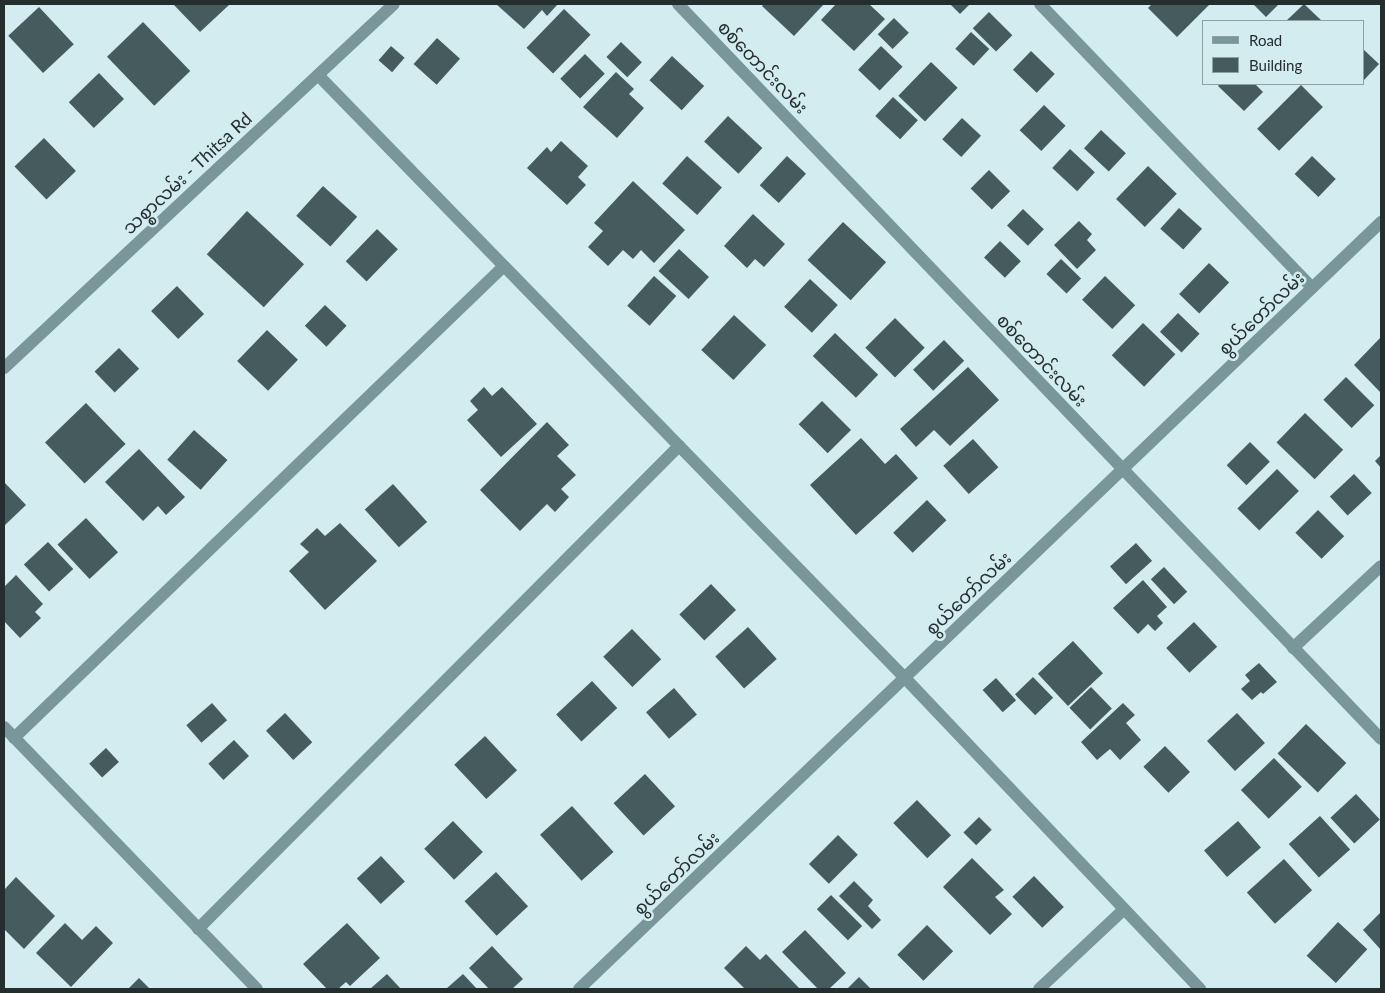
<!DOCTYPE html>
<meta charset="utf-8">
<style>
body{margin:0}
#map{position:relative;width:1385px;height:993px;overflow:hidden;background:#d3ecef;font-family:Lato,"Noto Sans Myanmar",sans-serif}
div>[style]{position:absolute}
.building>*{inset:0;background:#455b5e;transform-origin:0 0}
.minor>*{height:12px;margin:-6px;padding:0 6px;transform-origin:6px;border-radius:6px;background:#79979b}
span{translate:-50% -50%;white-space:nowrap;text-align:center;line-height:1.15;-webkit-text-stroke:5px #d3ecef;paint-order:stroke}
.street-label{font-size:18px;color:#242e2f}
.frame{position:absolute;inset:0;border:5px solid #242e2f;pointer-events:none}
.legend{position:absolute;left:1202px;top:20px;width:162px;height:65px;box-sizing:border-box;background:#d3ecef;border:1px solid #8da0a2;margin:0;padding:6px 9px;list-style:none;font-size:15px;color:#242e2f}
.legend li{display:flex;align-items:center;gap:10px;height:25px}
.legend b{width:25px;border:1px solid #8da0a2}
</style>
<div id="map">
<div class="building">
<div style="clip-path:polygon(173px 4px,228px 4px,229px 5px,200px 32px)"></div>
<div style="clip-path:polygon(496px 4px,558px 4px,547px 16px,542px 10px,524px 29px)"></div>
<div style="clip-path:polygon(764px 4px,824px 4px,794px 36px,762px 6px)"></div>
<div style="clip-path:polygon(836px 4px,869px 4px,885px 19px,854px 51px,821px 20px)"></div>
<div style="clip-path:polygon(950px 4px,970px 4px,960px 14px)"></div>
<div style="clip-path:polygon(1152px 4px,1210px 4px,1177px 37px,1148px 8px)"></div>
<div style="clip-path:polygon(1253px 4px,1279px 4px,1266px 17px)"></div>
<div style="clip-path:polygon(1304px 4px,1322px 21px,1286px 21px)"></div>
<div style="left:39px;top:7px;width:51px;height:42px;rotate:47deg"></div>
<div style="left:564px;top:9px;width:37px;height:54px;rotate:44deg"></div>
<div style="left:989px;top:12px;width:33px;height:23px;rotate:45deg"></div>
<div style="left:894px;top:18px;width:21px;height:23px;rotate:45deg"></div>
<div style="left:143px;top:22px;width:68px;height:50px;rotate:46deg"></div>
<div style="left:971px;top:32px;width:25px;height:23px;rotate:43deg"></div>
<div style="left:437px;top:38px;width:31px;height:35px;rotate:42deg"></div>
<div style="left:621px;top:42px;width:29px;height:21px;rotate:44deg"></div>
<div style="left:391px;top:46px;width:18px;height:19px;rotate:41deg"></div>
<div style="left:881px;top:46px;width:30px;height:33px;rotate:44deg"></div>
<div style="clip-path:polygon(1364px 50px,1379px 64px,1364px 80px)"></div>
<div style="left:1031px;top:51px;width:33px;height:26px;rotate:44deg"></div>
<div style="left:585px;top:54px;width:28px;height:35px;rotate:45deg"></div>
<div style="left:672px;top:56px;width:44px;height:33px;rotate:43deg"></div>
<div style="left:931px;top:62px;width:37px;height:47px;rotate:44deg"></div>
<div style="clip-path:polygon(616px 72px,634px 89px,629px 94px,644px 108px,617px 138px,583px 107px)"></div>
<div style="left:99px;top:73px;width:36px;height:42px;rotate:46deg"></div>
<div style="clip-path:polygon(1220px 84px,1255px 84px,1263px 92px,1244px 111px,1218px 86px)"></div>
<div style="left:1301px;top:85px;width:31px;height:62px;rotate:45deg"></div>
<div style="left:893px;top:97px;width:34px;height:26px;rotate:43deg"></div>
<div style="left:1044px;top:105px;width:30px;height:35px;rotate:44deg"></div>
<div style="left:728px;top:116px;width:47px;height:35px;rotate:43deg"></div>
<div style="left:962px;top:118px;width:26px;height:29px;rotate:43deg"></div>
<div style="left:1101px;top:130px;width:34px;height:25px;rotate:43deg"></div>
<div style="left:44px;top:138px;width:46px;height:41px;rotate:46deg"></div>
<div style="clip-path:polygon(561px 141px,588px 166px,578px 177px,586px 185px,567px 205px,527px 168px,547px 147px,551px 152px)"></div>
<div style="left:1070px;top:149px;width:34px;height:26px;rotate:43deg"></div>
<div style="left:687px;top:156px;width:47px;height:37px;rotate:42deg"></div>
<div style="left:787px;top:156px;width:26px;height:40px;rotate:43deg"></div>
<div style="left:1312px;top:156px;width:33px;height:25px;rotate:44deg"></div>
<div style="left:1148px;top:166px;width:40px;height:46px;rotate:44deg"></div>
<div style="left:989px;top:170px;width:30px;height:26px;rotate:45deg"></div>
<div style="clip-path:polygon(633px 181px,685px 230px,654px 263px,641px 250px,633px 259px,623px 250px,608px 266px,588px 247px,603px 231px,594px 223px)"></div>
<div style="left:323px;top:186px;width:46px;height:40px;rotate:42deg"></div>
<div style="left:1179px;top:208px;width:31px;height:28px;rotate:42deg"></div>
<div style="left:1023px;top:209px;width:29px;height:23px;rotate:44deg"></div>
<div style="left:247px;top:211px;width:78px;height:59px;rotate:43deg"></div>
<div style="clip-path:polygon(753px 214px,785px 244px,764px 267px,755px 259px,747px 268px,724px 246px)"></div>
<div style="clip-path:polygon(1079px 221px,1092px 234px,1087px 240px,1096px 250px,1077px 269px,1054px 245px)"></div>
<div style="left:843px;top:222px;width:59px;height:52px;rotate:43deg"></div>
<div style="left:377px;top:229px;width:29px;height:45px;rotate:44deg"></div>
<div style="left:1000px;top:241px;width:29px;height:23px;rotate:44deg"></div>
<div style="left:679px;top:249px;width:41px;height:30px;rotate:43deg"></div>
<div style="left:1061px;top:259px;width:28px;height:21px;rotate:44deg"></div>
<div style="left:1209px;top:263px;width:28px;height:43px;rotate:44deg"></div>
<div style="left:654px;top:276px;width:30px;height:40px;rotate:42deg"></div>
<div style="left:1105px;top:276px;width:42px;height:33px;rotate:44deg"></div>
<div style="left:810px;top:279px;width:38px;height:38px;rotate:43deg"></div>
<div style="left:177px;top:286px;width:39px;height:36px;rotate:46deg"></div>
<div style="left:325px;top:305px;width:30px;height:29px;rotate:44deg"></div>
<div style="left:1178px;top:313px;width:30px;height:26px;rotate:44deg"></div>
<div style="left:734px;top:315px;width:44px;height:48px;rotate:43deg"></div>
<div style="left:895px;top:318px;width:42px;height:42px;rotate:45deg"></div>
<div style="left:1143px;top:323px;width:45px;height:45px;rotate:44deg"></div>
<div style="left:267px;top:330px;width:43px;height:43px;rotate:44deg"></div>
<div style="left:835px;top:333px;width:60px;height:32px;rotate:44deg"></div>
<div style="clip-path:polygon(1381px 337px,1381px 393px,1354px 365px)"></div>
<div style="left:944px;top:340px;width:29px;height:43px;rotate:46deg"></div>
<div style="left:119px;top:348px;width:29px;height:34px;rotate:46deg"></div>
<div style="clip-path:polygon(968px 367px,999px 400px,950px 446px,934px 430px,916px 447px,900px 429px)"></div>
<div style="left:1346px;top:377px;width:40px;height:32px;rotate:45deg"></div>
<div style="clip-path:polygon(484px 387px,492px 396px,502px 387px,537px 424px,501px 457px,467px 420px,478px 410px,470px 401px)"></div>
<div style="left:822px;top:401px;width:41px;height:33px;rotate:45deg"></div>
<div style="left:86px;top:403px;width:57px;height:57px;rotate:46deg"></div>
<div style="left:1305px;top:413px;width:53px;height:41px;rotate:44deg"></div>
<div style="clip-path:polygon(547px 422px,569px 445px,557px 456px,576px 475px,561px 489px,569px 497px,555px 512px,547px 504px,520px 531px,480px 490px)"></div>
<div style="left:194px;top:430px;width:45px;height:40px;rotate:42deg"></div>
<div style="clip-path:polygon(861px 438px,885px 464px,896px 454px,918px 478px,856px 535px,810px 485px)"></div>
<div style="left:973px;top:439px;width:38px;height:40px;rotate:48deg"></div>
<div style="left:1250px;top:442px;width:28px;height:33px;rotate:45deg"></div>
<div style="clip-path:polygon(139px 449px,185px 497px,166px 515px,158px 506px,143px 521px,105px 482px)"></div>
<div style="clip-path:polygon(1381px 455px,1381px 468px,1375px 461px)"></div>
<div style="left:1277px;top:469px;width:31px;height:56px;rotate:45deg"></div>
<div style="left:1354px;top:474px;width:26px;height:33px;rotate:47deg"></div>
<div style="clip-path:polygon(4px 482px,26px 505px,4px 526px)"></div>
<div style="left:393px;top:484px;width:51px;height:38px;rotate:48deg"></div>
<div style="left:927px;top:500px;width:28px;height:47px;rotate:46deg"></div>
<div style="left:1318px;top:510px;width:37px;height:32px;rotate:45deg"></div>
<div style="left:86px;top:518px;width:47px;height:39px;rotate:47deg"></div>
<div style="clip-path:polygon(340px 523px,377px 561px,325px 610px,289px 571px,309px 552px,300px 544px,317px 528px,325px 536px)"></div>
<div style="left:48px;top:542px;width:37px;height:33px;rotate:47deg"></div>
<div style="left:1136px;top:543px;width:24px;height:35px;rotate:48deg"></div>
<div style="left:1164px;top:567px;width:34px;height:18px;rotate:47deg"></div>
<div style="clip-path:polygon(16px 575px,43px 604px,35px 612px,41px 618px,20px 638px,4px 621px,4px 587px)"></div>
<div style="clip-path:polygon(1143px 580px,1167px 607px,1157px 616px,1163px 623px,1155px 631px,1148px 624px,1138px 634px,1113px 608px)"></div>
<div style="left:711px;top:584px;width:36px;height:44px;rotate:46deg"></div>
<div style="left:1194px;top:622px;width:34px;height:38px;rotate:47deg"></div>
<div style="left:748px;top:627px;width:43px;height:44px;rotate:48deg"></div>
<div style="left:632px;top:629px;width:42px;height:40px;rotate:46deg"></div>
<div style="left:1073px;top:641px;width:44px;height:48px;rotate:47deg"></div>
<div style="clip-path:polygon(1259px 663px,1277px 682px,1263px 694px,1261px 692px,1252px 700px,1241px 689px,1250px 681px,1245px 675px)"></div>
<div style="left:1033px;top:677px;width:29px;height:25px;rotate:46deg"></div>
<div style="left:996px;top:678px;width:30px;height:18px;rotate:48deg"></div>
<div style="left:592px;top:681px;width:37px;height:49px;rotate:47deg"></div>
<div style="left:1091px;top:687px;width:30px;height:30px;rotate:46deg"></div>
<div style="left:674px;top:688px;width:35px;height:37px;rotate:49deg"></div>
<div style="left:212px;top:703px;width:23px;height:34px;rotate:49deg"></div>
<div style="clip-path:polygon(1123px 703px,1135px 715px,1126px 723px,1141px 740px,1120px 760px,1110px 749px,1097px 760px,1081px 742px)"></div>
<div style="left:285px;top:713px;width:40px;height:26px;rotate:47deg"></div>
<div style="left:1237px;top:713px;width:41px;height:41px;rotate:47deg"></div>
<div style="left:1306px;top:724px;width:56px;height:41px;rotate:44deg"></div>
<div style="left:485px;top:736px;width:47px;height:42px;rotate:47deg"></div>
<div style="left:234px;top:740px;width:22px;height:35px;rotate:47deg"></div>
<div style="left:1165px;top:746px;width:36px;height:30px;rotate:46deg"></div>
<div style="left:106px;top:748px;width:19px;height:23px;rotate:47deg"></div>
<div style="left:1274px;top:758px;width:40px;height:46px;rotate:46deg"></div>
<div style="left:645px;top:774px;width:44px;height:43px;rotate:47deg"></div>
<div style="left:1356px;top:794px;width:35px;height:35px;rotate:47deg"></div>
<div style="left:917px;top:800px;width:49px;height:33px;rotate:46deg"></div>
<div style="left:572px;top:806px;width:62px;height:43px;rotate:48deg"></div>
<div style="left:1320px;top:816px;width:45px;height:42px;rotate:48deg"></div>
<div style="left:979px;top:817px;width:18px;height:22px;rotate:45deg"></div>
<div style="left:453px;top:821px;width:43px;height:40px;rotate:46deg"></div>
<div style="left:1238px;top:821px;width:35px;height:45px;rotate:49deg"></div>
<div style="left:838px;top:835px;width:28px;height:41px;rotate:45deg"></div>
<div style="left:381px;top:856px;width:35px;height:33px;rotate:47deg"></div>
<div style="clip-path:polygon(972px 858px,1004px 890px,995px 897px,1012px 914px,990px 935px,943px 887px)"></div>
<div style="left:1284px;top:859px;width:42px;height:50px;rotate:48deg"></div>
<div style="left:496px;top:872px;width:47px;height:43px;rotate:47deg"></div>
<div style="left:1034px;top:876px;width:43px;height:30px;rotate:46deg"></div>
<div style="clip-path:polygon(16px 877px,55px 916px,24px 949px,4px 929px,4px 890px)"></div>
<div style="clip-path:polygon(854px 881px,873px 900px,868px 906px,881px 920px,872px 929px,839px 896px)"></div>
<div style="left:831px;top:895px;width:44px;height:20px;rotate:45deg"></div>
<div style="clip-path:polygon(1381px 912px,1381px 950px,1363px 930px)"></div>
<div style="left:1338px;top:922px;width:40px;height:46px;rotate:43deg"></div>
<div style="clip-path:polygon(65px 923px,82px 940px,96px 926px,113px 943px,71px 987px,36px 953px)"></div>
<div style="clip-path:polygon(347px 923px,380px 958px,350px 986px,346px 982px,338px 989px,327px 989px,303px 964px)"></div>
<div style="left:927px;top:925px;width:37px;height:42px;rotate:45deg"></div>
<div style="clip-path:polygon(805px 930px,846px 973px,829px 989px,818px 989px,782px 952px)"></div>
<div style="clip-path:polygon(492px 946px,523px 979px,512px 989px,489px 989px,469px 968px)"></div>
<div style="clip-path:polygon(746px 946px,760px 960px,766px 954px,800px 989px,745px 989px,724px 968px)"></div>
<div style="clip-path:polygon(387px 974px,401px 989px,370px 989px)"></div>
<div style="clip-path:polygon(463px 974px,477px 989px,446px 989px)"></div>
<div style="clip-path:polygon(859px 977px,871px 989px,847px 989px)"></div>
<div style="clip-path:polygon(139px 978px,150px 989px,128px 989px)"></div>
</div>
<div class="minor">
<div style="left:678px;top:4px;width:1017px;rotate:46.27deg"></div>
<div style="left:1040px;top:4px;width:393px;rotate:46.2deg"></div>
<div style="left:318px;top:75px;width:842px;rotate:45.77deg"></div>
<div style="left:905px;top:678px;width:429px;rotate:46.5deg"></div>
<div style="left:4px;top:368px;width:533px;rotate:-43.03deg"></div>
<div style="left:1293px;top:648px;width:120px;rotate:-43deg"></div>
<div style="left:4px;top:727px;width:364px;rotate:46deg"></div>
<div style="left:14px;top:738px;width:680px;rotate:-43.93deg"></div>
<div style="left:198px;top:929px;width:682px;rotate:-45.12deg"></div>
<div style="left:579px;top:989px;width:1110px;rotate:-43.72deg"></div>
<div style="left:1039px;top:989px;width:115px;rotate:-43.2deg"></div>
</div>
<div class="street-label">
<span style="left:763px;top:67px;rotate:46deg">စစ်တောင်းလမ်း</span>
<span style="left:187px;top:173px;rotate:-43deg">သစ္စာလမ်း - Thitsa Rd</span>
<span style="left:1261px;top:313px;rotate:-44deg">စွယ်တော်လမ်း</span>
<span style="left:1042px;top:360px;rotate:46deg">စစ်တောင်းလမ်း</span>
<span style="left:968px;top:593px;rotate:-44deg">စွယ်တော်လမ်း</span>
<span style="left:676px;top:873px;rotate:-44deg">စွယ်တော်လမ်း</span>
</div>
<div class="frame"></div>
<ul class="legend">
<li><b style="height:6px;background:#79979b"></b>Road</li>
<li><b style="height:14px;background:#455b5e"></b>Building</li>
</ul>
</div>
